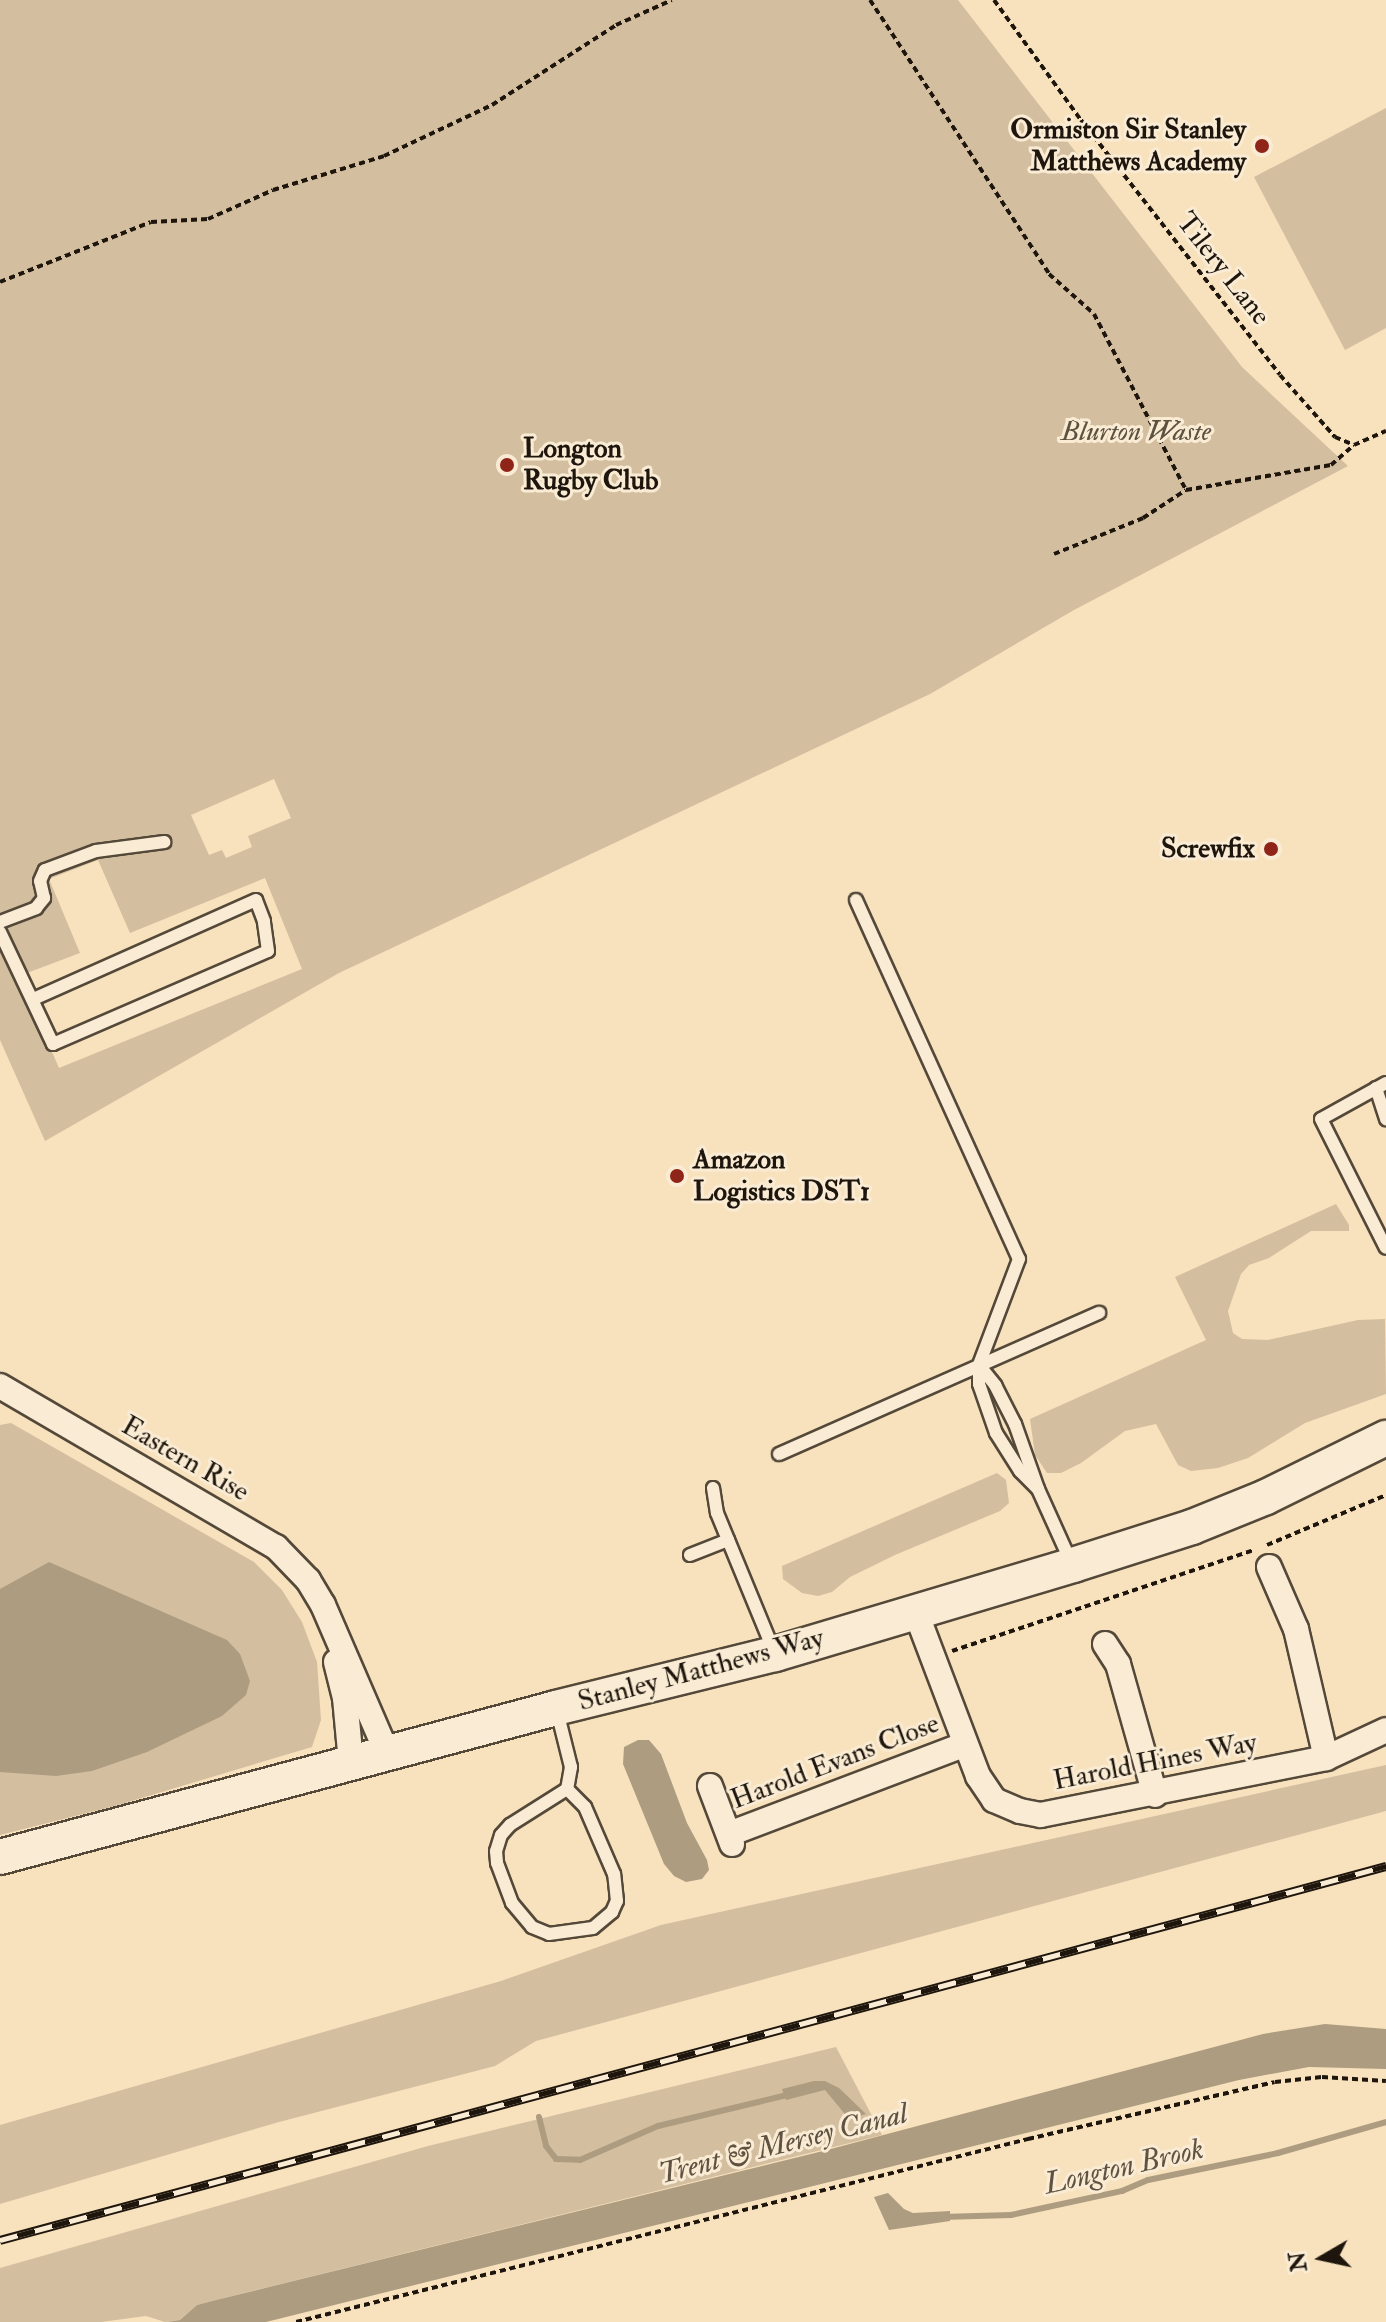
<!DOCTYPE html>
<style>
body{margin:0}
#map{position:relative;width:1386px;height:2322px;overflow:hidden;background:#f8e1bd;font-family:"IM FELL Double Pica",serif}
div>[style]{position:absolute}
.green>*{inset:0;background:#d3be9f}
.water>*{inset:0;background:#ae9c81}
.stream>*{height:6px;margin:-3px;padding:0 3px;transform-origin:3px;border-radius:3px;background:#ae9c81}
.path>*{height:4px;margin-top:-2px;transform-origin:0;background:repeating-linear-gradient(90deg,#1e160d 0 6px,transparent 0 10px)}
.roads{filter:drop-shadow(2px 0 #544939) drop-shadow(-2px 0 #544939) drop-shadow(0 2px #544939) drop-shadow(0 -2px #544939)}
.lane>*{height:12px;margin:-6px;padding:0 6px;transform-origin:6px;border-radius:6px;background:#faecd4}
.street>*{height:24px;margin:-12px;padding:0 12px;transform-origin:12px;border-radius:12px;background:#faecd4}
.secondary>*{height:34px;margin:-17px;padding:0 17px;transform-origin:17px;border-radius:17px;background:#faecd4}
.rail>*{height:9px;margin-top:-4.5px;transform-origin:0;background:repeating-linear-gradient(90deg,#faecd4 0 18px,#1e160d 0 36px);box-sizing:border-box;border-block:2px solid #1e160d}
.dots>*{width:22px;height:22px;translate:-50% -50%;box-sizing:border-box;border:4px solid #faecd4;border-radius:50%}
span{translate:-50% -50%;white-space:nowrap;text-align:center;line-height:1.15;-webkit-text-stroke:6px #faecd4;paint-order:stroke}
.poi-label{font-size:28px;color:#1e160d;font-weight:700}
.right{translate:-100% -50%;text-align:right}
.left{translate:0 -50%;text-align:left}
.street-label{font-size:28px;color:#1e160d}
.park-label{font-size:28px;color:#5d5140;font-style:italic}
.water-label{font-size:30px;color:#5f5241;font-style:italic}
.north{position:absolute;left:1282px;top:2218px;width:80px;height:80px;-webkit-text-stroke:6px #faecd4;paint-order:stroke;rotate:261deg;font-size:22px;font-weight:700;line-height:32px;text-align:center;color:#1e160d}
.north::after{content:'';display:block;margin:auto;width:28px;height:36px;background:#1e160d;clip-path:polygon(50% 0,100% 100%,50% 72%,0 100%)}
</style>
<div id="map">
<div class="green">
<div style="clip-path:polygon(evenodd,0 0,958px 0,1242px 367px,1348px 466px,1074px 610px,930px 694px,339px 973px,45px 1141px,0 1040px,0 0,274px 779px,291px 818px,248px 836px,252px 847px,226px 858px,222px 850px,209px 855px,191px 815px,274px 779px,0 0,98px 860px,130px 933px,265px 878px,302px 969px,59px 1068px,19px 976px,80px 953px,49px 879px,98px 860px)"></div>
<div style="clip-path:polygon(1386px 108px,1386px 328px,1345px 350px,1254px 177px)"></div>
<div style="clip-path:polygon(1336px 1204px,1349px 1225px,1349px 1231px,1311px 1231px,1269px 1258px,1249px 1265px,1241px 1274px,1228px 1311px,1233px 1333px,1242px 1339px,1268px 1340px,1358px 1320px,1385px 1319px,1386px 1394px,1305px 1423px,1248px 1458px,1218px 1468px,1191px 1471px,1178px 1465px,1156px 1424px,1125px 1431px,1081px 1463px,1061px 1473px,1047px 1473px,1035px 1455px,1030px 1419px,1206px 1340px,1175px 1277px)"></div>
<div style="clip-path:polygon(11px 1423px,254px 1562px,282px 1590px,302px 1622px,317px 1662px,321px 1720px,312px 1747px,115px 1806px,0 1835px,0 1425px)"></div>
<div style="clip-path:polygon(997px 1473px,1006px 1480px,1009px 1503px,1000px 1511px,895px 1555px,850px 1577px,832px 1592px,818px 1596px,802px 1593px,783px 1579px,782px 1566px)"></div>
<div style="clip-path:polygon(1386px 1765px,1386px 1811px,536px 2041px,495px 2066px,279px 2122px,0 2204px,0 2125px,501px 1981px,661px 1925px)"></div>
<div style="clip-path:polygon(836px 2047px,882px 2135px,216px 2300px,197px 2305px,180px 2320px,165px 2322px,146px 2316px,101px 2322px,0 2322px,0 2268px,428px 2146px)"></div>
</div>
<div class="water">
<div style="clip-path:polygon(49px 1562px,227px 1640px,240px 1654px,250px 1681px,246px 1695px,222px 1716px,147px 1752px,92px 1771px,56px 1776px,0 1772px,0 1589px)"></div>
<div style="clip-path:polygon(638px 1740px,649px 1740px,661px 1754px,687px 1823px,707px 1860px,709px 1870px,702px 1879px,686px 1882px,674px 1876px,664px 1864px,623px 1764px,624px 1747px)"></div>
<div style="clip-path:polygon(1325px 2024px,1386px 2029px,1386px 2069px,1309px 2067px,1239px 2080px,266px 2322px,167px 2322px,180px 2320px,197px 2305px,216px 2300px,827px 2150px,1263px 2034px)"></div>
<div style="clip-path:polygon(814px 2081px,825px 2081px,839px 2088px,866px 2114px,849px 2119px,825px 2090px,786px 2100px,782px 2089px)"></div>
<div style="clip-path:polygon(888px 2193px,904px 2209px,913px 2213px,950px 2211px,950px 2221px,889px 2230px,874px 2197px)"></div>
</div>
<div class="stream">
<div style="left:539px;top:2117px;width:30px;rotate:76deg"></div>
<div style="left:546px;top:2146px;width:16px;rotate:52deg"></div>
<div style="left:556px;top:2159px;width:24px;rotate:2deg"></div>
<div style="left:580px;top:2160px;width:85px;rotate:-23.6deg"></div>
<div style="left:658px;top:2126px;width:137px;rotate:-13.5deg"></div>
<div style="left:942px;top:2217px;width:69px;rotate:-1.7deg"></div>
<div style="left:1011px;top:2215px;width:114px;rotate:-12.2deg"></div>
<div style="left:1122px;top:2191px;width:28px;rotate:-23deg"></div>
<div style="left:1148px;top:2180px;width:133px;rotate:-11.7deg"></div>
<div style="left:1278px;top:2153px;width:112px;rotate:-16deg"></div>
</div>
<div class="path">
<div style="left:870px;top:0;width:327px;rotate:56.8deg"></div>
<div style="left:1049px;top:274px;width:60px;rotate:41.6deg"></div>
<div style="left:1094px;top:314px;width:199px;rotate:62.4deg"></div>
<div style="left:1186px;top:490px;width:147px;rotate:-9.8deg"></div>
<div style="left:1331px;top:465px;width:30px;rotate:-41deg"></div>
<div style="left:994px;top:0;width:148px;rotate:54.1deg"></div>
<div style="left:1081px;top:120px;width:323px;rotate:52deg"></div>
<div style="left:1280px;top:375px;width:83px;rotate:48.4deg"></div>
<div style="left:1335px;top:437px;width:21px;rotate:23deg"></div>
<div style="left:1354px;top:445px;width:35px;rotate:-24deg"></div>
<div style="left:0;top:282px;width:162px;rotate:-21.7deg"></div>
<div style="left:151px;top:222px;width:57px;rotate:-3deg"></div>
<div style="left:208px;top:219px;width:71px;rotate:-24deg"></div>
<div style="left:273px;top:190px;width:116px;rotate:-17deg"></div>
<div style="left:384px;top:156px;width:119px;rotate:-25.3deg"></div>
<div style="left:492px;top:105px;width:148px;rotate:-32.8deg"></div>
<div style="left:616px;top:25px;width:61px;rotate:-24.1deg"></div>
<div style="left:1054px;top:554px;width:96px;rotate:-22deg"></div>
<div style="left:1143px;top:518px;width:51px;rotate:-33.1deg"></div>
<div style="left:1267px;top:1545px;width:129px;rotate:-22.8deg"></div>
<div style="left:952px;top:1651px;width:318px;rotate:-18.5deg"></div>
<div style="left:296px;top:2322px;width:755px;rotate:-14.04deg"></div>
<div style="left:1028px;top:2139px;width:253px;rotate:-13deg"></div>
<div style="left:1275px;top:2082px;width:47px;rotate:-6.1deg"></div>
<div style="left:1322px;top:2077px;width:64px;rotate:3.6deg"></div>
</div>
<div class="roads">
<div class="lane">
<div style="left:856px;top:900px;width:394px;rotate:65.6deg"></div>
<div style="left:1019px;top:1259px;width:113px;rotate:110.7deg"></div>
<div style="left:979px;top:1365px;width:19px;rotate:90deg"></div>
<div style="left:979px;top:1384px;width:52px;rotate:70.9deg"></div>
<div style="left:996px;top:1433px;width:45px;rotate:57.7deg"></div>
<div style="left:1020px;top:1471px;width:25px;rotate:45deg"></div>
<div style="left:0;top:922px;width:39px;rotate:-21deg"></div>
<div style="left:36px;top:908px;width:13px;rotate:-51deg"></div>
<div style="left:44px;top:898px;width:17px;rotate:-103deg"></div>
<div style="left:40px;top:881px;width:12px;rotate:-66deg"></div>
<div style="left:45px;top:870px;width:54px;rotate:-20.4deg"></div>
<div style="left:96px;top:851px;width:69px;rotate:-7.5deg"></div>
<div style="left:0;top:932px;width:124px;rotate:64.7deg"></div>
<div style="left:53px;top:1044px;width:234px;rotate:-23.4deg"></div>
<div style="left:268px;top:951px;width:30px;rotate:-98deg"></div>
<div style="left:264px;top:921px;width:22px;rotate:-111deg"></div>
<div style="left:256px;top:900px;width:243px;rotate:156deg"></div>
<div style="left:1386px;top:1083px;width:74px;rotate:151deg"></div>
<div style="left:1321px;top:1119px;width:144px;rotate:63.3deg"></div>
<div style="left:1376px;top:1088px;width:33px;rotate:72deg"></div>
<div style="left:979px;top:1365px;width:26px;rotate:51deg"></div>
<div style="left:995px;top:1385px;width:44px;rotate:62.9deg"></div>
<div style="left:1015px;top:1424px;width:69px;rotate:70.5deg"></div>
<div style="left:1038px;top:1489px;width:80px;rotate:65.7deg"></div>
<div style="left:779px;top:1454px;width:350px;rotate:-23.8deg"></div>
<div style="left:713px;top:1488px;width:25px;rotate:81deg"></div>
<div style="left:717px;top:1513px;width:149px;rotate:67.6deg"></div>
<div style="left:690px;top:1555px;width:41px;rotate:-21.5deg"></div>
<div style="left:557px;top:1711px;width:58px;rotate:76deg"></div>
<div style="left:571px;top:1767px;width:22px;rotate:100deg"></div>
<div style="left:567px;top:1789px;width:67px;rotate:147.7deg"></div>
<div style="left:510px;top:1825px;width:13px;rotate:132deg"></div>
<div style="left:501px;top:1835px;width:17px;rotate:107deg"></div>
<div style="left:496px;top:1851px;width:12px;rotate:85deg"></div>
<div style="left:497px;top:1863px;width:43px;rotate:69.4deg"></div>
<div style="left:512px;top:1903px;width:31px;rotate:50deg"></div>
<div style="left:532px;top:1927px;width:18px;rotate:22deg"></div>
<div style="left:549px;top:1934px;width:44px;rotate:-7.8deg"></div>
<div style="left:593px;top:1928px;width:25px;rotate:-40deg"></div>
<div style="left:612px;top:1912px;width:12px;rotate:-66deg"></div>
<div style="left:617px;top:1901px;width:27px;rotate:-96deg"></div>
<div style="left:614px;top:1874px;width:73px;rotate:-113.4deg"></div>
<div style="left:585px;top:1807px;width:25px;rotate:-135deg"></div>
</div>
<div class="street">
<div style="left:0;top:1386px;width:320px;rotate:30.3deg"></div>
<div style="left:276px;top:1547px;width:46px;rotate:45.9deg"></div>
<div style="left:308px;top:1580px;width:29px;rotate:59deg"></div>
<div style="left:323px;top:1605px;width:161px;rotate:66.6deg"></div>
<div style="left:1269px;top:1567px;width:68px;rotate:66.5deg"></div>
<div style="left:1296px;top:1629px;width:132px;rotate:76.9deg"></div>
<div style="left:915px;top:1610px;width:178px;rotate:69.2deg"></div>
<div style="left:978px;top:1776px;width:29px;rotate:56deg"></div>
<div style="left:994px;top:1800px;width:28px;rotate:23deg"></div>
<div style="left:1020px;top:1811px;width:21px;rotate:11deg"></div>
<div style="left:1041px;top:1815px;width:291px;rotate:-11.3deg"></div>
<div style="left:1326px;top:1758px;width:66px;rotate:-25deg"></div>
<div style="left:1105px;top:1644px;width:24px;rotate:57deg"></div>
<div style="left:1118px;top:1664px;width:136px;rotate:74.2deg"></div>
<div style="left:336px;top:1662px;width:37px;rotate:76deg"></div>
<div style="left:345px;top:1698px;width:65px;rotate:84.7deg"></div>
<div style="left:710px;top:1786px;width:62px;rotate:69.2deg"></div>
<div style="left:729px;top:1834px;width:250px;rotate:-20.8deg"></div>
</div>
<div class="secondary">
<div style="left:0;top:1857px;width:576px;rotate:-15deg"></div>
<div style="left:556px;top:1708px;width:226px;rotate:-13.9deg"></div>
<div style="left:775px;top:1654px;width:311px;rotate:-16.6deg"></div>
<div style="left:1073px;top:1565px;width:125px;rotate:-17.7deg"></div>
<div style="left:1192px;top:1527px;width:80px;rotate:-22.1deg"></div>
<div style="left:1266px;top:1497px;width:134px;rotate:-26.2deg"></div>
</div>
</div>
<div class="rail">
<div style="left:0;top:2240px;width:1436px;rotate:-15.1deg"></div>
</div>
<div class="dots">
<div style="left:1262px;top:146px;background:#8f2418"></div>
<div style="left:507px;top:465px;background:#8f2418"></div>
<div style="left:1271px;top:849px;background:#8f2418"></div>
<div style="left:677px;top:1176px;background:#8f2418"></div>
</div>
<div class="poi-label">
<span class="right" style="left:1246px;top:146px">Ormiston Sir Stanley<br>Matthews Academy</span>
<span class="left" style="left:523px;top:465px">Longton<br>Rugby Club</span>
<span class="right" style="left:1255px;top:849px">Screwfix</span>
<span class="left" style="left:693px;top:1176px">Amazon<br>Logistics DST1</span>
</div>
<div class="street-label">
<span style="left:1223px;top:269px;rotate:52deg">Tilery Lane</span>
<span style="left:185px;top:1459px;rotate:30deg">Eastern Rise</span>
<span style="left:701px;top:1670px;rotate:-15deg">Stanley Matthews Way</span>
<span style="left:835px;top:1762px;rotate:-21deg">Harold Evans Close</span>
<span style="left:1155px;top:1762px;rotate:-11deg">Harold Hines Way</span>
</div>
<div class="park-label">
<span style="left:1136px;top:432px">Blurton Waste</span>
</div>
<div class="water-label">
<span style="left:783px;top:2144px;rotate:-14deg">Trent &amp; Mersey Canal</span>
<span style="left:1124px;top:2167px;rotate:-13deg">Longton Brook</span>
</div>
<div class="north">N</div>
</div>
